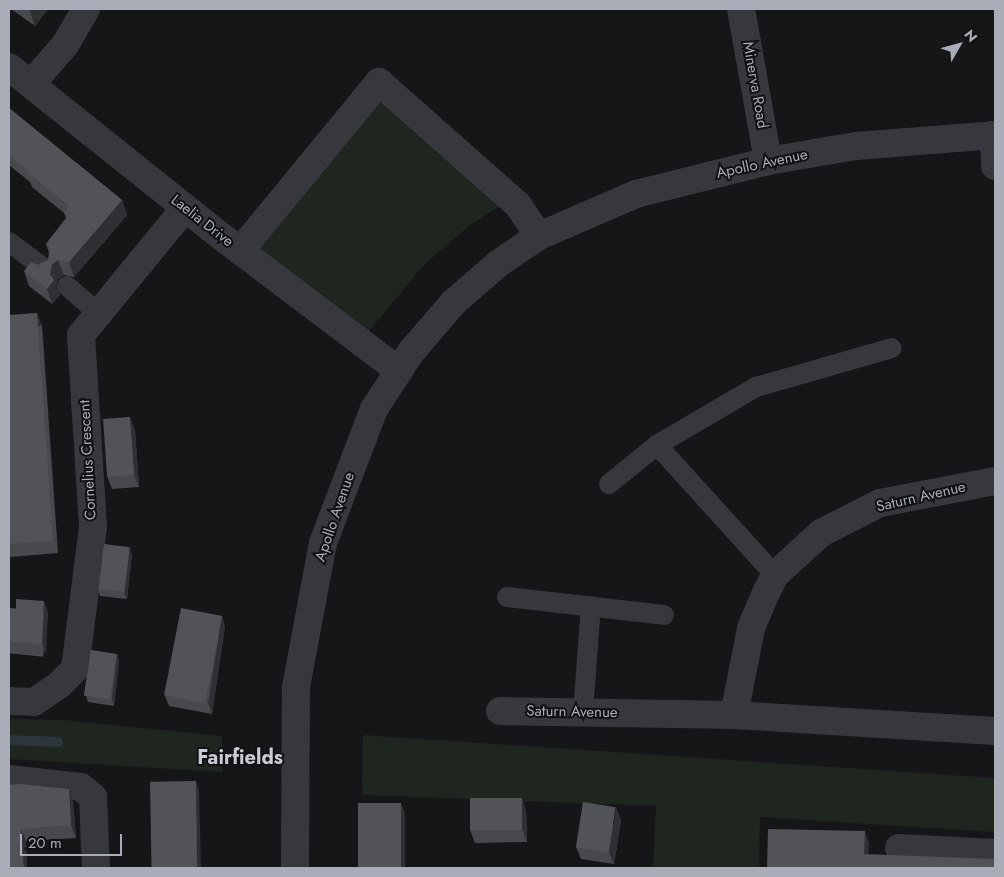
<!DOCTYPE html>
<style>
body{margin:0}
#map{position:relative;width:1004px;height:877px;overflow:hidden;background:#161618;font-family:Jost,sans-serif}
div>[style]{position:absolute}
.green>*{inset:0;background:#1e261f}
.stream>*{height:10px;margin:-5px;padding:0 5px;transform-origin:5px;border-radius:5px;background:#2c353c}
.lane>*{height:20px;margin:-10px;padding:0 10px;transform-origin:10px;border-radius:10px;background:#37383d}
.street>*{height:28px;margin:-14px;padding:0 14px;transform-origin:14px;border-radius:14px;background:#37383d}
.wall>*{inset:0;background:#47494d;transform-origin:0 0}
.shaded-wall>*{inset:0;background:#2f3033;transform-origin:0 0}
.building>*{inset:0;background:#525359;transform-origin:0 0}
span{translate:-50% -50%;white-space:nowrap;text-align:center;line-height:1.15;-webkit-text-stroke:4px #111113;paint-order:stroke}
.street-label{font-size:15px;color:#a8adb8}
.district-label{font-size:20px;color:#c9ccd4;font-weight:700}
.frame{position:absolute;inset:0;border:10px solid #a8adb8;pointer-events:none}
.north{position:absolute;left:934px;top:20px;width:50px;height:50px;-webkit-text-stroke:4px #111113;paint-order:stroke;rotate:52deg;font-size:14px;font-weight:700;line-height:20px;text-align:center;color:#a8adb8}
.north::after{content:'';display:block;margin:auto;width:18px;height:22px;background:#a8adb8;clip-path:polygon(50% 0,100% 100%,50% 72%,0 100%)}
.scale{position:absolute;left:20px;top:834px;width:102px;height:22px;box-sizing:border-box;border:2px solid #a8adb8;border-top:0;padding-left:6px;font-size:15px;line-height:18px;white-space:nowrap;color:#a8adb8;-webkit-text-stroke:4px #111113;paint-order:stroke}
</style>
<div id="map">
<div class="green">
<div style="clip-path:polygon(377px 94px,506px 202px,470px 225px,423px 266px,365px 336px,249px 248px)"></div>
<div style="clip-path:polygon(9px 719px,63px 720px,222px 736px,223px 772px,9px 759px)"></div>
<div style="clip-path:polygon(363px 735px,995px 778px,995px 832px,760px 817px,759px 868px,653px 868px,656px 806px,362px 795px)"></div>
</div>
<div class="stream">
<div style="left:9px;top:740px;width:49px;rotate:2.3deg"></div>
</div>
<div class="lane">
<div style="left:9px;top:242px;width:44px;rotate:36.6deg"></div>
<div style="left:67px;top:286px;width:40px;rotate:41deg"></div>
<div style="left:657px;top:445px;width:176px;rotate:47.8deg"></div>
<div style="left:609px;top:484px;width:62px;rotate:-39.1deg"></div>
<div style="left:657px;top:445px;width:115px;rotate:-30.4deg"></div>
<div style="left:756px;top:387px;width:141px;rotate:-16deg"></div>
<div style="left:507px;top:597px;width:158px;rotate:6.5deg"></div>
<div style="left:583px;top:712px;width:106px;rotate:-85.7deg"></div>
</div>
<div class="street">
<div style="left:741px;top:9px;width:154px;rotate:79.9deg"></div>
<div style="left:9px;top:67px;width:273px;rotate:38.6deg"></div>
<div style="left:222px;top:237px;width:222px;rotate:37.1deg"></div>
<div style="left:31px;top:84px;width:52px;rotate:-48.9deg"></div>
<div style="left:65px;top:45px;width:42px;rotate:-59.7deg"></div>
<div style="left:994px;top:135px;width:31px;rotate:88deg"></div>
<div style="left:240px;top:251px;width:219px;rotate:-50.6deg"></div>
<div style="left:379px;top:82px;width:186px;rotate:41.5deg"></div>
<div style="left:518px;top:205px;width:37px;rotate:56deg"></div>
<div style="left:9px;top:701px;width:25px;rotate:2deg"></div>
<div style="left:34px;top:702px;width:30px;rotate:-34deg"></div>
<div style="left:59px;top:685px;width:23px;rotate:-45deg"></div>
<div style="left:75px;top:669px;width:144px;rotate:-82.8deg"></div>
<div style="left:93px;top:526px;width:191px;rotate:-93.6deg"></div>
<div style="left:81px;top:335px;width:164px;rotate:-50.7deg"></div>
<div style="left:500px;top:711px;width:234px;rotate:1deg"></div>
<div style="left:734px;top:715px;width:261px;rotate:3.5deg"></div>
<div style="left:734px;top:715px;width:89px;rotate:-78.9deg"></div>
<div style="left:751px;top:628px;width:38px;rotate:-67deg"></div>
<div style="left:766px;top:593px;width:20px;rotate:-63deg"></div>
<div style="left:775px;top:575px;width:62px;rotate:-42.4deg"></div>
<div style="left:821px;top:533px;width:66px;rotate:-27deg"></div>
<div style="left:880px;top:503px;width:117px;rotate:-10.8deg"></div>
<div style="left:9px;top:779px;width:72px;rotate:6.3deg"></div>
<div style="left:81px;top:787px;width:16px;rotate:40deg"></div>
<div style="left:93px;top:797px;width:71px;rotate:87.6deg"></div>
<div style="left:899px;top:848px;width:96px;rotate:3deg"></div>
<div style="left:295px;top:868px;width:181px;rotate:-89.7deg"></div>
<div style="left:296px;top:687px;width:147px;rotate:-79.4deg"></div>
<div style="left:323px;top:543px;width:143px;rotate:-69.2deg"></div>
<div style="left:374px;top:409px;width:68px;rotate:-57deg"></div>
<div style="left:411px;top:352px;width:66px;rotate:-49.3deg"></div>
<div style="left:454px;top:302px;width:60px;rotate:-40.9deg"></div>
<div style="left:499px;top:263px;width:48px;rotate:-34deg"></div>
<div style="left:539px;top:236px;width:106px;rotate:-23.4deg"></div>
<div style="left:636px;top:194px;width:136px;rotate:-14deg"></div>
<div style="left:768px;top:161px;width:89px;rotate:-9.7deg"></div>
<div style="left:856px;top:146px;width:139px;rotate:-4.5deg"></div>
</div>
<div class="wall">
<div style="clip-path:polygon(11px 9px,48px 9px,35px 26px)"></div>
<div style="clip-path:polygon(9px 108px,122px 200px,127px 215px,74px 277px,64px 275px,58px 279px,56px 286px,60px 295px,52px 304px,29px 286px,24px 271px,48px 260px,49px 253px,46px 244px,66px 218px,64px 213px,32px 187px,30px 182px,9px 165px)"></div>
<div style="clip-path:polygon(9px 315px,42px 325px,58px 553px,10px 557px,9px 555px)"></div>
<div style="clip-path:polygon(135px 430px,139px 487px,112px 489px,107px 476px)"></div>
<div style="clip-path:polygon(132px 554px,127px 599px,100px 596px,98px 589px)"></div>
<div style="left:9px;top:608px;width:39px;height:45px;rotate:6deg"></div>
<div style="clip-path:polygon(225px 626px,212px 714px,169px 706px,165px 696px)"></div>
<div style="clip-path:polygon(117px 654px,119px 661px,114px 706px,88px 702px,86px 696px)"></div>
<div style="clip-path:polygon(9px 785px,73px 802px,76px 838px,26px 841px,27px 868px)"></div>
<div style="clip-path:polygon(526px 810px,527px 842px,475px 843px,470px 830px)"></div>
<div style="clip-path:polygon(621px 820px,614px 864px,581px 859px,576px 847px)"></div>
</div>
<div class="shaded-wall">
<div style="clip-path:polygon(29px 9px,48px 9px,35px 26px)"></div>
<div style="clip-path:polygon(122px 200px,127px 215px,74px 277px,69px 262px)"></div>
<div style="clip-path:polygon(58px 260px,64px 275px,58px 279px,56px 286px,60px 295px,52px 304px,47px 289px,52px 264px)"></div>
<div style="left:37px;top:313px;width:13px;height:229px;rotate:67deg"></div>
<div style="clip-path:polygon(130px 417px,135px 430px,139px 487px,134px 475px)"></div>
<div style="clip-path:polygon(130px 547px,132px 554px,127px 599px,124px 593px)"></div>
<div style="clip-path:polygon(44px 601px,48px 612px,46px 655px,42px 644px)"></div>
<div style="clip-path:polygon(222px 616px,225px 626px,212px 714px,208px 703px)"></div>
<div style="clip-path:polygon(117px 654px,119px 661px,114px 706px,112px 699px)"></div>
<div style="clip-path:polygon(196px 781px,199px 790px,201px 868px,198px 868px)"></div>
<div style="clip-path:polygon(69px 789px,73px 802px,76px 838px,71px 825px)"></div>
<div style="clip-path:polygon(522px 798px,526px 810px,527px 842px,522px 829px)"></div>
<div style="clip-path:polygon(401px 803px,405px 813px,405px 868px,401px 868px)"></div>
<div style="clip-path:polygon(616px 807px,621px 820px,614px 864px,609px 852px)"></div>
<div style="clip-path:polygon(21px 829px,26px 841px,27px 868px,24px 868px)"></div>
<div style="clip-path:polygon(865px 831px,869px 843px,868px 868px,864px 863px)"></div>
</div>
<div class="building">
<div style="clip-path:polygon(9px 108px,122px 200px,69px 262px,58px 260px,52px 264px,50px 274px,54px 280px,47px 289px,24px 271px,31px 262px,38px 265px,48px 260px,50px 249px,46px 244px,68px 216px,64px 213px,69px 206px,27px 172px,28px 170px,9px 155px)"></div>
<div style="clip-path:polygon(37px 313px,53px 541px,9px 544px,9px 315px)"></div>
<div style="left:130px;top:417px;width:58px;height:27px;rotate:86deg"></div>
<div style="left:104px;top:544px;width:26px;height:45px;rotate:7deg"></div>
<div style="clip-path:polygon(16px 599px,44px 601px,42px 644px,9px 642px,9px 608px,16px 609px)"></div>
<div style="left:181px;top:608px;width:42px;height:89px;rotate:11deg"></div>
<div style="left:91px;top:650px;width:26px;height:46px;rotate:9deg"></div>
<div style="left:196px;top:781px;width:87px;height:46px;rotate:89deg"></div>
<div style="clip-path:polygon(20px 784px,69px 789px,71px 825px,21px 829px,24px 868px,9px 868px,9px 785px)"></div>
<div style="left:470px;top:798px;width:52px;height:32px"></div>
<div style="left:583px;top:802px;width:33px;height:46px;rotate:9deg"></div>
<div style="left:401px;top:803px;width:65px;height:43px;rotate:90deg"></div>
<div style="clip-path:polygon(768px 829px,865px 831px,864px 863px,864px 854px,995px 859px,995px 868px,767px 868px)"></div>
</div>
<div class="street-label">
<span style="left:755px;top:85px;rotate:80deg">Minerva Road</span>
<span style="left:762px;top:164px;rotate:-12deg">Apollo Avenue</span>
<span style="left:202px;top:221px;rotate:38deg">Laelia Drive</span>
<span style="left:88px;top:460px;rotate:-93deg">Cornelius Crescent</span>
<span style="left:921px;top:497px;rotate:-13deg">Saturn Avenue</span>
<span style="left:335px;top:517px;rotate:-71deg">Apollo Avenue</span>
<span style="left:572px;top:712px;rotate:1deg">Saturn Avenue</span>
</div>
<div class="district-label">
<span style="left:240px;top:757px">Fairfields</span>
</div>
<div class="frame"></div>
<div class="north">N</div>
<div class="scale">20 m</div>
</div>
